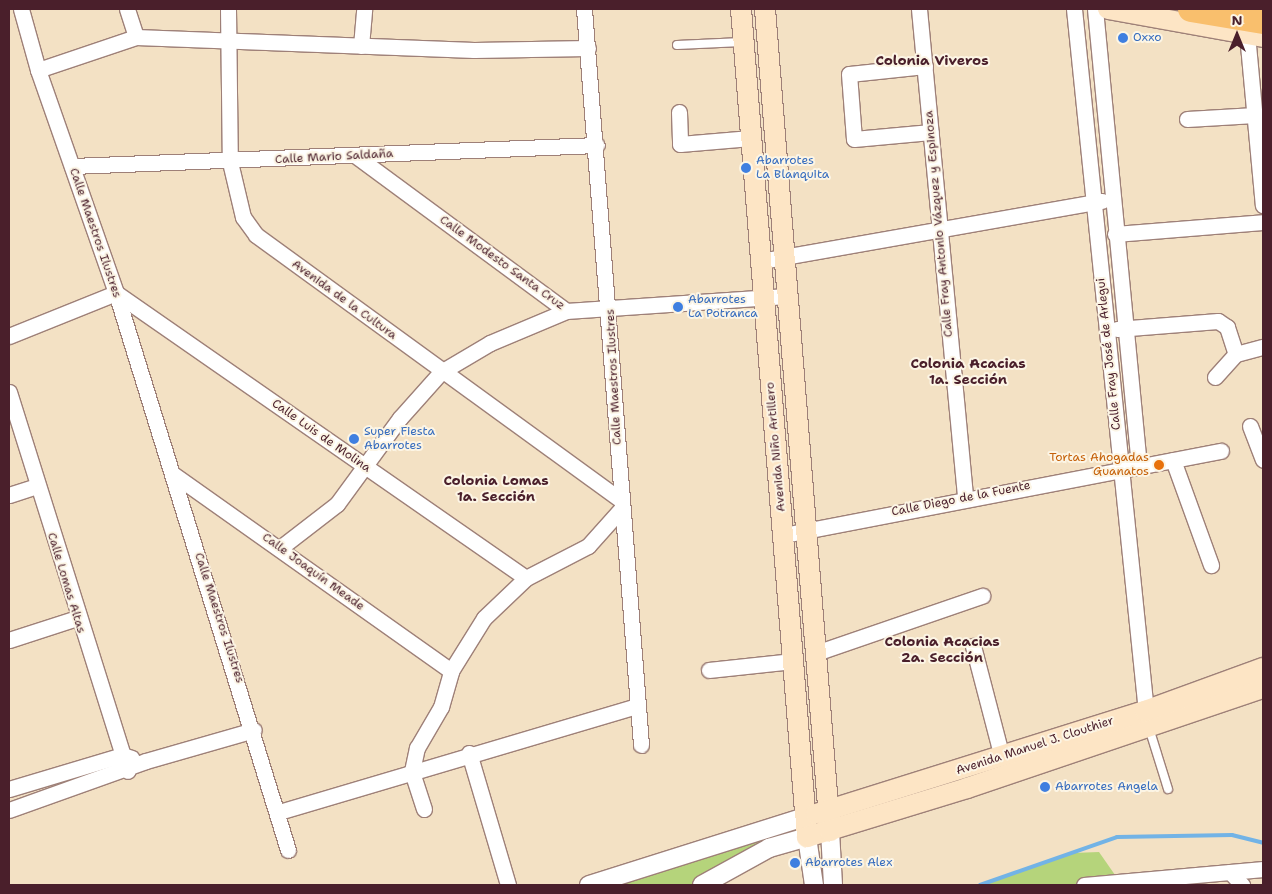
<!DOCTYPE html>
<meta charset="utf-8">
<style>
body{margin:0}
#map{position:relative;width:1272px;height:894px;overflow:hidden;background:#f3e1c4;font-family:"Shantell Sans",sans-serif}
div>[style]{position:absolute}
.green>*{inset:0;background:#b5d47b}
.stream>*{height:4px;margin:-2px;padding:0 2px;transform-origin:2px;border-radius:2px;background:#72b3e6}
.roads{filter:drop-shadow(1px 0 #9e8078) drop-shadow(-1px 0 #9e8078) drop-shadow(0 1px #9e8078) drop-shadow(0 -1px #9e8078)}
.service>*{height:8px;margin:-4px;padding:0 4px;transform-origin:4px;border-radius:4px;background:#fff}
.minor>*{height:15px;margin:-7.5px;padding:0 7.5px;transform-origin:7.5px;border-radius:7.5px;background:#fff}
.tertiary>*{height:18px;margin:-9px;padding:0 9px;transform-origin:9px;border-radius:9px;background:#fff}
.secondary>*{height:20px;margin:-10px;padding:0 10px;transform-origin:10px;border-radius:10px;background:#fde5c5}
.motorway>*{height:26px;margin:-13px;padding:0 13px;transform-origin:13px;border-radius:13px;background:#f9bf6d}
.dots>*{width:14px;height:14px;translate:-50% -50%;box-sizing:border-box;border:2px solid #fcf5e5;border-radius:50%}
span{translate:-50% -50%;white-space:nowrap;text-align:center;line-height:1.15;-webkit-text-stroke:4px #fcf5e5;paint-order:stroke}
.shop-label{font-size:12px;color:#366cbe}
.left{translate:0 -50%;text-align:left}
.street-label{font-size:12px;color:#4a1f2b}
.food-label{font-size:12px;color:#c56008}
.right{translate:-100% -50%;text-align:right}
.neighbourhood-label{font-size:14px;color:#4a1f2b;font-weight:700}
.frame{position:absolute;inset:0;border:10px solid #4a1f2b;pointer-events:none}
.north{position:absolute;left:1212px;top:10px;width:50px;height:50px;-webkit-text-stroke:4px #fcf5e5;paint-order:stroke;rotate:0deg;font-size:14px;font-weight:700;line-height:20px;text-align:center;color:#4a1f2b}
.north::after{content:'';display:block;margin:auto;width:18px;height:22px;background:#4a1f2b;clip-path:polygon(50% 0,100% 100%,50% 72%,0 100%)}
</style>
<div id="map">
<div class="green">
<div style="clip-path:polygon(804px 825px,805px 831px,767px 844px,693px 885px,617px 885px)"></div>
<div style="clip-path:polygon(1099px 852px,1122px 885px,980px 885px,1073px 853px)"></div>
</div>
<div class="stream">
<div style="left:980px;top:885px;width:145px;rotate:-19.3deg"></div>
<div style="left:1117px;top:837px;width:115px;rotate:-1deg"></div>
<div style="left:1232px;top:835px;width:32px;rotate:14deg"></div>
</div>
<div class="roads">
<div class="service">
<div style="left:677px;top:45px;width:65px;rotate:-2.6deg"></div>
<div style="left:1149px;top:728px;width:64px;rotate:72.7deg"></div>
</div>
<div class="minor">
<div style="left:21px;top:9px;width:63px;rotate:74.4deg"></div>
<div style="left:38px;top:70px;width:236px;rotate:70.7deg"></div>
<div style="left:116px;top:293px;width:583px;rotate:72.84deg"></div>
<div style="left:127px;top:9px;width:29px;rotate:72deg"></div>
<div style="left:228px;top:9px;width:153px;rotate:89.3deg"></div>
<div style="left:230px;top:162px;width:57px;rotate:76.7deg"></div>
<div style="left:243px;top:217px;width:22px;rotate:54deg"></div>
<div style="left:256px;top:235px;width:451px;rotate:36deg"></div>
<div style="left:584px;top:9px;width:738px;rotate:85.57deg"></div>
<div style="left:919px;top:9px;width:491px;rotate:84.6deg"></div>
<div style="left:1074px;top:9px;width:716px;rotate:84.15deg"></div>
<div style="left:1095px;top:9px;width:460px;rotate:84.5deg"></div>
<div style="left:1247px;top:34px;width:172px;rotate:84.7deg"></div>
<div style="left:361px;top:46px;width:37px;rotate:-85deg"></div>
<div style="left:925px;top:66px;width:76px;rotate:174deg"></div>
<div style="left:849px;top:74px;width:65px;rotate:85.6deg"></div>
<div style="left:854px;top:139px;width:77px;rotate:-5.2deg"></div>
<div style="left:38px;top:70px;width:103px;rotate:-18.6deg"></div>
<div style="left:136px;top:37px;width:338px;rotate:2.2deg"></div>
<div style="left:474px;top:50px;width:114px;rotate:-1deg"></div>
<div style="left:679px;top:112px;width:32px;rotate:88deg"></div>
<div style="left:680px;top:144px;width:71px;rotate:-4.8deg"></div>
<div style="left:1187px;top:119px;width:68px;rotate:-3.4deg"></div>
<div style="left:356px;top:156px;width:261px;rotate:36.4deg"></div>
<div style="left:72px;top:166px;width:525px;rotate:-2.29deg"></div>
<div style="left:1115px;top:234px;width:148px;rotate:-4.6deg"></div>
<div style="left:761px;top:261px;width:346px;rotate:-10deg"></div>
<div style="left:1117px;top:329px;width:101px;rotate:-4.5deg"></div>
<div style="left:1218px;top:321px;width:11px;rotate:34deg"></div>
<div style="left:1227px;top:327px;width:28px;rotate:72deg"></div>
<div style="left:9px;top:336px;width:115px;rotate:-21.9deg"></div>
<div style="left:116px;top:293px;width:499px;rotate:34.8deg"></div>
<div style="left:1215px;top:377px;width:31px;rotate:-48deg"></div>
<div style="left:1236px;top:354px;width:28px;rotate:-15deg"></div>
<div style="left:9px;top:392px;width:397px;rotate:72.6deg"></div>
<div style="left:1250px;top:426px;width:36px;rotate:69deg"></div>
<div style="left:1173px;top:460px;width:112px;rotate:70.1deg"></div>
<div style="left:173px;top:474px;width:341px;rotate:35.3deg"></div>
<div style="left:9px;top:495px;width:28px;rotate:-18deg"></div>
<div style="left:784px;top:535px;width:445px;rotate:-10.9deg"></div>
<div style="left:280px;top:548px;width:72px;rotate:-37.7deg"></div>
<div style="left:337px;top:504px;width:107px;rotate:-53.8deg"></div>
<div style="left:400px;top:418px;width:62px;rotate:-48.3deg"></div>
<div style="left:441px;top:372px;width:57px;rotate:-30.6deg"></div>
<div style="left:490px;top:343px;width:82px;rotate:-22.8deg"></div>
<div style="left:566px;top:311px;width:221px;rotate:-3.9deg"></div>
<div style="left:9px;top:640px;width:71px;rotate:-17.9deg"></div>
<div style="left:973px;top:646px;width:115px;rotate:75.4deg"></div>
<div style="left:816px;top:653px;width:176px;rotate:-19deg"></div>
<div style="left:709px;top:670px;width:84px;rotate:-6.1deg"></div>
<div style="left:469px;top:753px;width:138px;rotate:73.5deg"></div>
<div style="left:9px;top:789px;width:118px;rotate:-16.7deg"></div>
<div style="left:122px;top:755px;width:10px;rotate:17deg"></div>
<div style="left:424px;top:809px;width:40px;rotate:-108deg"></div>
<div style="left:412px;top:771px;width:24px;rotate:-78deg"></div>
<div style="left:417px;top:748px;width:48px;rotate:-59.7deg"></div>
<div style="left:441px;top:707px;width:37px;rotate:-74deg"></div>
<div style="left:451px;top:671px;width:62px;rotate:-58.1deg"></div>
<div style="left:484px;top:618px;width:58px;rotate:-43.6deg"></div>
<div style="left:526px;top:578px;width:70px;rotate:-27.3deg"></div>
<div style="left:588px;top:546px;width:51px;rotate:-48.2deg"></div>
<div style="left:9px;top:810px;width:145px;rotate:-19.7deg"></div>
<div style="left:146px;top:761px;width:112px;rotate:-16deg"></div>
<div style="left:279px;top:812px;width:374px;rotate:-16.5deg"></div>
<div style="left:1230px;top:872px;width:18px;rotate:47deg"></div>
<div style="left:1084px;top:885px;width:180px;rotate:-5.1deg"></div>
</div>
<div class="tertiary">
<div style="left:830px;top:831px;width:54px;rotate:86.8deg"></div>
<div style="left:589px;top:885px;width:226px;rotate:-17.5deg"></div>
<div style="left:702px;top:885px;width:77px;rotate:-28.9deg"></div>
<div style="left:769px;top:848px;width:40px;rotate:-16deg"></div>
<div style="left:807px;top:837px;width:49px;rotate:81.7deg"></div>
</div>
<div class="secondary">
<div style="left:741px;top:9px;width:831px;rotate:85.44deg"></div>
<div style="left:807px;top:837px;width:167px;rotate:-17deg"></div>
<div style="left:967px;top:788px;width:312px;rotate:-18.7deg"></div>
<div style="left:765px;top:9px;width:825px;rotate:85.48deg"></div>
<div style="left:1108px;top:9px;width:158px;rotate:10.2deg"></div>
<div style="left:816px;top:814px;width:345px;rotate:-17.4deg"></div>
<div style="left:1145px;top:711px;width:126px;rotate:-20deg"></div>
</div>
<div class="motorway">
<div style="left:1191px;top:9px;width:73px;rotate:9.5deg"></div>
</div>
</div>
<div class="dots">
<div style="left:1123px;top:38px;background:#3f7fe0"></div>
<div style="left:746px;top:168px;background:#3f7fe0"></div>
<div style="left:678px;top:307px;background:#3f7fe0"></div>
<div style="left:354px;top:439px;background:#3f7fe0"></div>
<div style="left:1159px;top:465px;background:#e8710a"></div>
<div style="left:1045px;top:787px;background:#3f7fe0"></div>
<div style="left:795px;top:863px;background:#3f7fe0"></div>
</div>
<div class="shop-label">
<span class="left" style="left:1133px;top:38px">Oxxo</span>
<span class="left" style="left:756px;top:168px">Abarrotes<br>La Blanquita</span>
<span class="left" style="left:688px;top:307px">Abarrotes<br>La Potranca</span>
<span class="left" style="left:364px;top:439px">Super Fiesta<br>Abarrotes</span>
<span class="left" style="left:1055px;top:787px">Abarrotes Angela</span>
<span class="left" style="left:805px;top:863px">Abarrotes Alex</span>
</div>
<div class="street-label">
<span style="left:334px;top:157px;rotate:-3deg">Calle Mario Saldaña</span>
<span style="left:939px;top:224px;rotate:-95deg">Calle Fray Antonio Vázquez y Espinoza</span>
<span style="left:95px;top:233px;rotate:71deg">Calle Maestros Ilustres</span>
<span style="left:502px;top:263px;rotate:36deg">Calle Modesto Santa Cruz</span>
<span style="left:344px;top:300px;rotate:36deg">Avenida de la Cultura</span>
<span style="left:1109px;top:354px;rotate:-96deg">Calle Fray José de Arlegui</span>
<span style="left:614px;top:377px;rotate:-93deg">Calle Maestros Ilustres</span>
<span style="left:321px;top:436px;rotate:35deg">Calle Luis de Molina</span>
<span style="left:776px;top:447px;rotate:-95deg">Avenida Niño Artillero</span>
<span style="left:961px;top:499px;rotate:-11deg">Calle Diego de la Fuente</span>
<span style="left:313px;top:572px;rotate:36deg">Calle Joaquín Meade</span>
<span style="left:66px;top:583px;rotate:73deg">Calle Lomas Altas</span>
<span style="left:219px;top:618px;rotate:72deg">Calle Maestros Ilustres</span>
<span style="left:1035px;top:746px;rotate:-18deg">Avenida Manuel J. Clouthier</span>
</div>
<div class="food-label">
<span class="right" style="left:1149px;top:465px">Tortas Ahogadas<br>Guanatos</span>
</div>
<div class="neighbourhood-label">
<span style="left:932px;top:60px">Colonia Viveros</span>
<span style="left:968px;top:371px">Colonia Acacias<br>1a. Sección</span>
<span style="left:496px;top:488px">Colonia Lomas<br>1a. Sección</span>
<span style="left:942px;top:649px">Colonia Acacias<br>2a. Sección</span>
</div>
<div class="frame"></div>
<div class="north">N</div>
</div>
